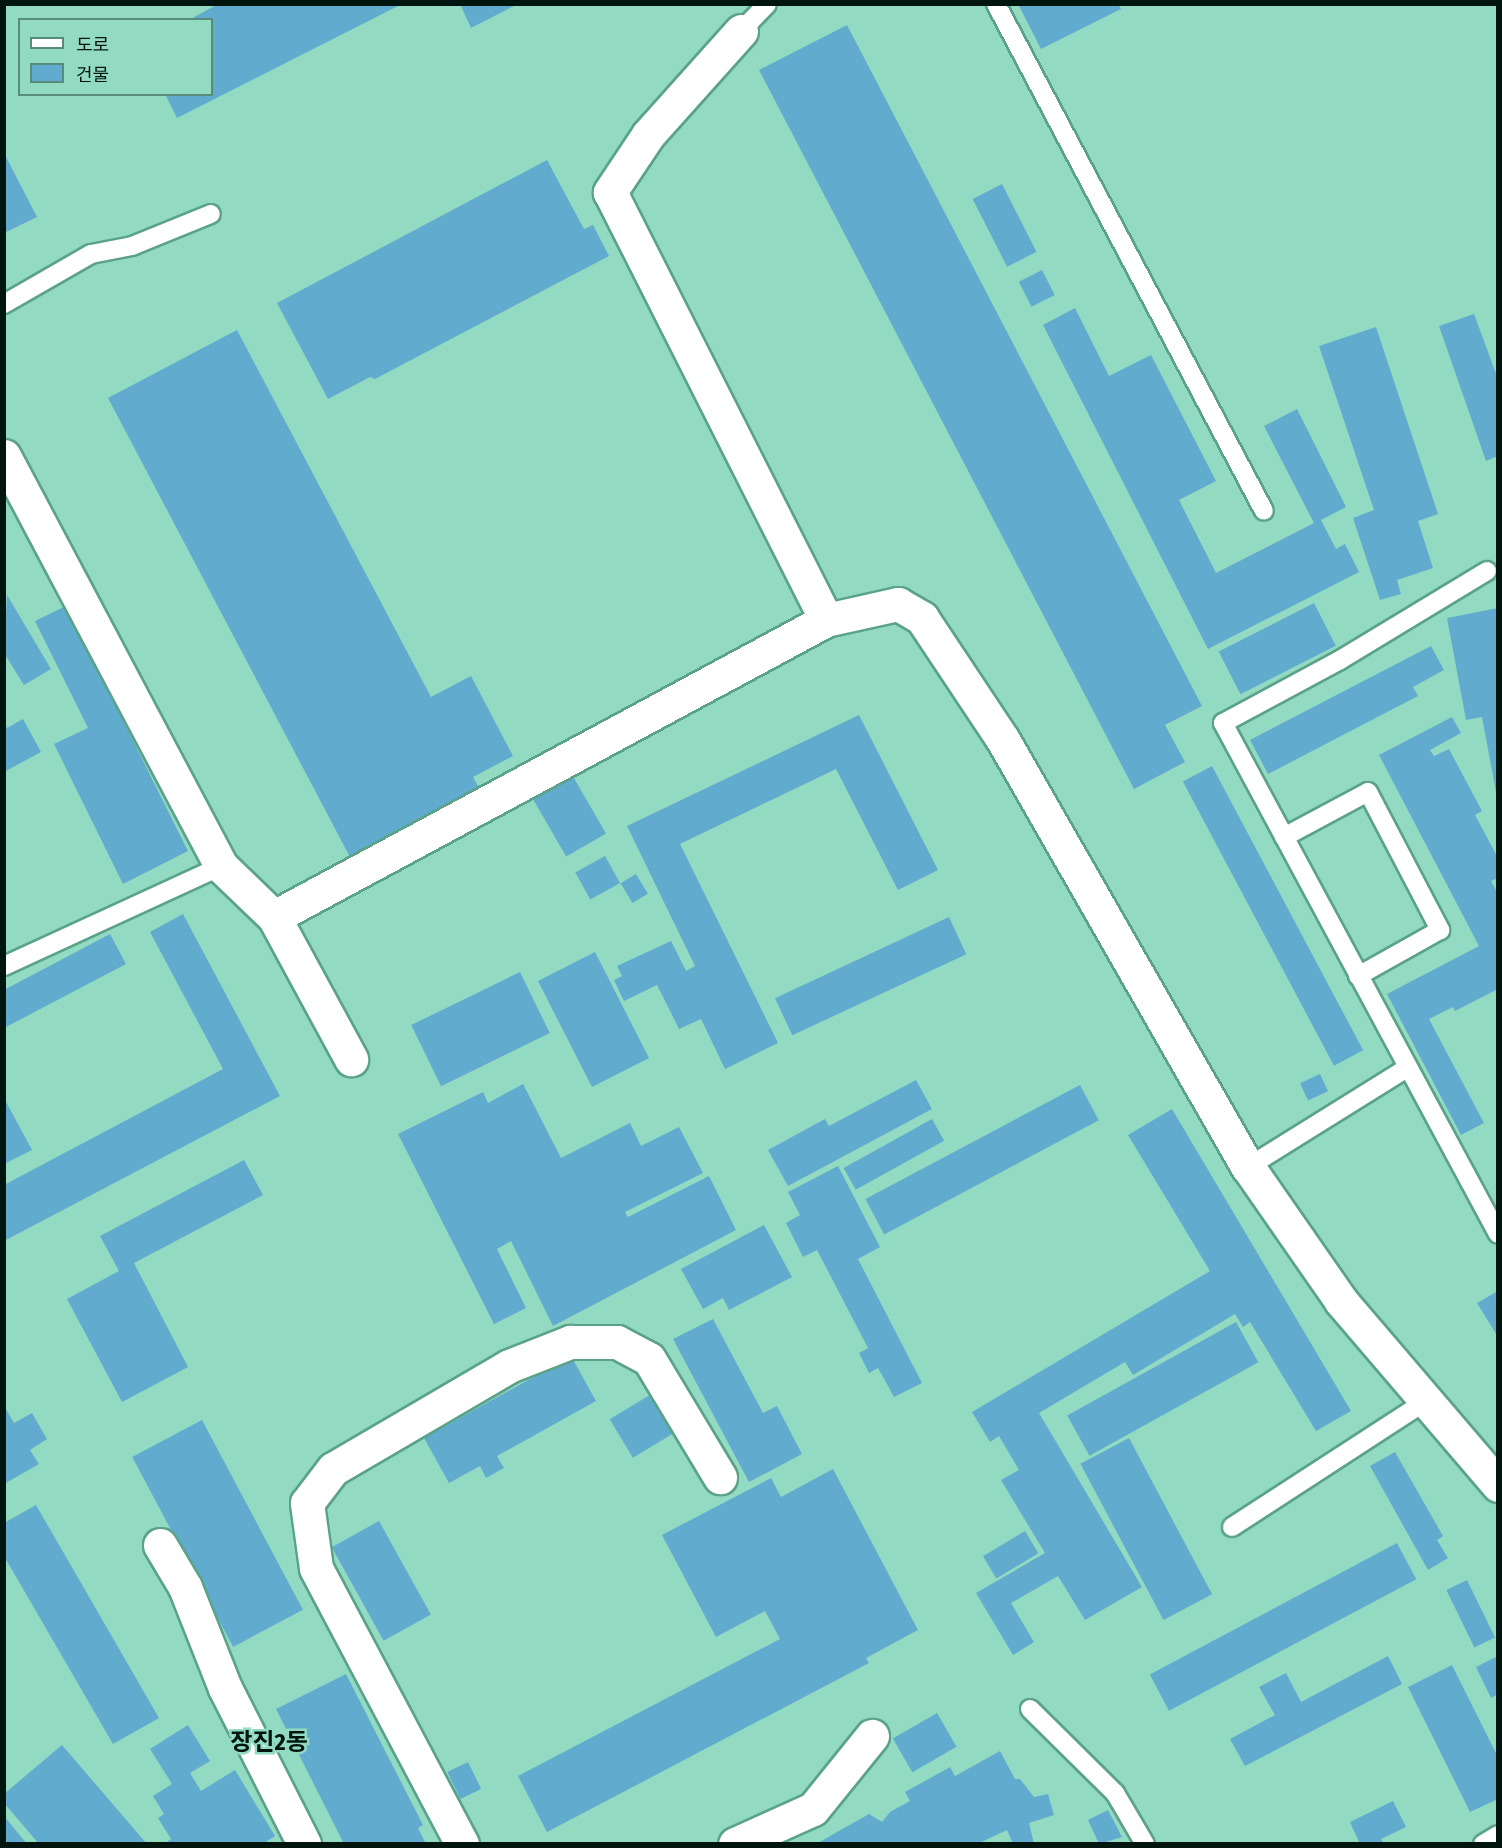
<!DOCTYPE html>
<meta charset="utf-8">
<style>
body{margin:0}
#map{position:relative;width:1502px;height:1848px;overflow:hidden;background:#92dbc2;font-family:"Fira Sans Condensed","Noto Sans KR",sans-serif}
div>[style]{position:absolute}
.building>*{inset:0;background:#61abce;transform-origin:0 0}
.roads{filter:drop-shadow(2px 0 #5ba28b) drop-shadow(-2px 0 #5ba28b) drop-shadow(0 2px #5ba28b) drop-shadow(0 -2px #5ba28b)}
.service>*{height:18px;margin:-9px;padding:0 9px;transform-origin:9px;border-radius:9px;background:#fff}
.minor>*{height:33px;margin:-16.5px;padding:0 16.5px;transform-origin:16.5px;border-radius:16.5px;background:#fff}
span{translate:-50% -50%;white-space:nowrap;text-align:center;line-height:1.15;-webkit-text-stroke:5px #92dbc2;paint-order:stroke}
.quarter-label{font-size:24px;color:#00150d;font-weight:700}
.frame{position:absolute;inset:0;border:6px solid #00150d;pointer-events:none}
.legend{position:absolute;left:18px;top:18px;width:195px;height:78px;box-sizing:border-box;background:#92dbc2;border:2px solid #588c7a;margin:0;padding:8px 10px;list-style:none;font-size:18px;color:#00150d}
.legend li{display:flex;align-items:center;gap:12px;height:30px}
.legend b{width:30px;border:2px solid #588c7a}
</style>
<div id="map">
<div class="building">
<div style="clip-path:polygon(218px 4px,402px 4px,177px 118px,165px 94px,212px 94px,212px 20px,189px 20px)"></div>
<div style="clip-path:polygon(460px 4px,518px 4px,471px 28px)"></div>
<div style="clip-path:polygon(1018px 4px,1118px 4px,1121px 9px,1041px 49px)"></div>
<div style="clip-path:polygon(847px 25px,1202px 706px,1165px 725px,1185px 762px,1134px 789px,759px 70px)"></div>
<div style="clip-path:polygon(4px 153px,37px 217px,4px 233px)"></div>
<div style="clip-path:polygon(547px 160px,584px 229px,593px 225px,609px 256px,375px 379px,370px 377px,328px 399px,277px 303px)"></div>
<div style="left:1002px;top:184px;width:76px;height:33px;rotate:63deg"></div>
<div style="left:1042px;top:270px;width:28px;height:26px;rotate:63deg"></div>
<div style="clip-path:polygon(1075px 308px,1109px 376px,1151px 355px,1216px 481px,1179px 500px,1216px 573px,1314px 523px,1264px 426px,1297px 409px,1346px 507px,1321px 520px,1336px 549px,1345px 544px,1359px 572px,1208px 649px,1043px 325px)"></div>
<div style="clip-path:polygon(1474px 314px,1498px 379px,1498px 456px,1486px 461px,1439px 326px)"></div>
<div style="clip-path:polygon(1376px 327px,1438px 514px,1418px 521px,1433px 568px,1397px 580px,1401px 594px,1380px 600px,1353px 518px,1374px 510px,1319px 346px)"></div>
<div style="clip-path:polygon(237px 330px,431px 697px,471px 676px,513px 756px,473px 777px,481px 791px,351px 859px,108px 398px)"></div>
<div style="clip-path:polygon(7px 595px,51px 669px,24px 685px,4px 653px)"></div>
<div style="left:1314px;top:603px;width:48px;height:107px;rotate:63deg"></div>
<div style="clip-path:polygon(66px 606px,188px 851px,123px 884px,54px 744px,88px 728px,35px 621px)"></div>
<div style="clip-path:polygon(1498px 608px,1498px 792px,1496px 792px,1482px 717px,1466px 720px,1447px 618px)"></div>
<div style="clip-path:polygon(1431px 646px,1444px 670px,1413px 687px,1418px 696px,1268px 774px,1250px 740px)"></div>
<div style="clip-path:polygon(859px 715px,938px 870px,898px 890px,836px 769px,680px 844px,778px 1043px,725px 1069px,701px 1019px,679px 1029px,657px 985px,624px 1001px,614px 980px,622px 976px,617px 966px,671px 941px,686px 971px,695px 966px,627px 826px)"></div>
<div style="clip-path:polygon(1452px 717px,1461px 733px,1430px 750px,1434px 756px,1449px 749px,1482px 811px,1475px 815px,1498px 858px,1498px 878px,1491px 881px,1498px 894px,1498px 989px,1455px 1011px,1453px 1007px,1429px 1019px,1484px 1123px,1461px 1135px,1387px 994px,1479px 946px,1379px 755px)"></div>
<div style="clip-path:polygon(23px 719px,41px 752px,4px 772px,4px 723px,7px 728px)"></div>
<div style="left:1212px;top:766px;width:322px;height:33px;rotate:62deg"></div>
<div style="left:571px;top:773px;width:70px;height:46px;rotate:60deg"></div>
<div style="left:605px;top:856px;width:31px;height:34px;rotate:61deg"></div>
<div style="left:636px;top:874px;width:23px;height:18px;rotate:59deg"></div>
<div style="clip-path:polygon(183px 914px,280px 1096px,4px 1241px,4px 1185px,223px 1069px,150px 932px)"></div>
<div style="left:949px;top:917px;width:41px;height:192px;rotate:65deg"></div>
<div style="clip-path:polygon(110px 934px,126px 964px,4px 1028px,4px 990px)"></div>
<div style="left:595px;top:952px;width:119px;height:64px;rotate:63deg"></div>
<div style="left:520px;top:972px;width:68px;height:121px;rotate:64deg"></div>
<div style="left:1320px;top:1074px;width:19px;height:22px;rotate:65deg"></div>
<div style="clip-path:polygon(916px 1080px,932px 1109px,788px 1186px,768px 1150px,825px 1119px,829px 1126px)"></div>
<div style="clip-path:polygon(523px 1084px,561px 1158px,630px 1123px,641px 1146px,679px 1127px,703px 1173px,625px 1212px,628px 1217px,709px 1176px,736px 1230px,553px 1326px,511px 1241px,497px 1249px,526px 1308px,494px 1324px,398px 1134px,483px 1092px,488px 1103px)"></div>
<div style="left:1080px;top:1085px;width:40px;height:243px;rotate:62deg"></div>
<div style="clip-path:polygon(4px 1098px,32px 1150px,4px 1164px)"></div>
<div style="clip-path:polygon(1172px 1109px,1351px 1411px,1316px 1431px,1250px 1322px,1243px 1327px,1235px 1314px,1133px 1375px,1125px 1362px,1039px 1413px,1142px 1587px,1085px 1620px,1058px 1576px,1011px 1603px,1034px 1642px,1013px 1655px,976px 1593px,1045px 1553px,1001px 1480px,1019px 1470px,999px 1436px,990px 1442px,972px 1412px,1210px 1271px,1128px 1135px)"></div>
<div style="left:932px;top:1119px;width:25px;height:101px;rotate:61deg"></div>
<div style="clip-path:polygon(244px 1160px,263px 1195px,134px 1263px,188px 1367px,122px 1402px,67px 1299px,119px 1271px,100px 1236px)"></div>
<div style="clip-path:polygon(838px 1166px,880px 1247px,858px 1259px,922px 1383px,894px 1397px,878px 1368px,869px 1373px,859px 1353px,868px 1348px,817px 1250px,803px 1257px,786px 1223px,800px 1215px,788px 1192px)"></div>
<div style="clip-path:polygon(764px 1225px,792px 1277px,729px 1310px,723px 1298px,703px 1309px,681px 1269px)"></div>
<div style="clip-path:polygon(1498px 1291px,1498px 1337px,1477px 1303px)"></div>
<div style="clip-path:polygon(713px 1319px,763px 1413px,777px 1406px,802px 1454px,749px 1482px,673px 1339px)"></div>
<div style="left:1236px;top:1322px;width:46px;height:193px;rotate:61deg"></div>
<div style="clip-path:polygon(571px 1356px,596px 1401px,497px 1456px,504px 1468px,486px 1478px,480px 1466px,449px 1483px,424px 1438px)"></div>
<div style="left:650px;top:1395px;width:45px;height:47px;rotate:59deg"></div>
<div style="clip-path:polygon(4px 1406px,14px 1423px,32px 1413px,47px 1439px,30px 1450px,39px 1464px,4px 1484px)"></div>
<div style="left:202px;top:1420px;width:215px;height:79px;rotate:62deg"></div>
<div style="left:1129px;top:1438px;width:177px;height:55px;rotate:62deg"></div>
<div style="clip-path:polygon(1395px 1452px,1443px 1536px,1437px 1540px,1448px 1558px,1428px 1570px,1370px 1466px)"></div>
<div style="clip-path:polygon(833px 1469px,918px 1630px,866px 1658px,869px 1663px,547px 1832px,518px 1776px,780px 1639px,765px 1611px,716px 1637px,662px 1535px,771px 1478px,781px 1497px)"></div>
<div style="clip-path:polygon(36px 1505px,159px 1718px,113px 1744px,4px 1556px,4px 1523px)"></div>
<div style="left:379px;top:1521px;width:107px;height:54px;rotate:61deg"></div>
<div style="left:1025px;top:1531px;width:26px;height:49px;rotate:59deg"></div>
<div style="left:1397px;top:1543px;width:41px;height:280px;rotate:62deg"></div>
<div style="left:1467px;top:1580px;width:64px;height:23px;rotate:64deg"></div>
<div style="clip-path:polygon(1388px 1656px,1402px 1684px,1245px 1766px,1230px 1739px,1275px 1715px,1259px 1687px,1286px 1673px,1301px 1702px)"></div>
<div style="clip-path:polygon(1498px 1656px,1498px 1694px,1491px 1698px,1476px 1667px)"></div>
<div style="clip-path:polygon(1452px 1665px,1498px 1757px,1498px 1799px,1470px 1812px,1408px 1687px)"></div>
<div style="clip-path:polygon(346px 1674px,423px 1825px,418px 1828px,426px 1844px,344px 1844px,276px 1709px)"></div>
<div style="left:937px;top:1713px;width:39px;height:51px;rotate:60deg"></div>
<div style="clip-path:polygon(188px 1725px,210px 1761px,190px 1773px,201px 1791px,235px 1770px,275px 1836px,263px 1844px,164px 1844px,171px 1839px,158px 1818px,164px 1814px,153px 1796px,172px 1784px,150px 1749px)"></div>
<div style="clip-path:polygon(62px 1745px,147px 1844px,39px 1844px,4px 1803px,4px 1794px)"></div>
<div style="clip-path:polygon(1000px 1751px,1015px 1779px,1020px 1779px,1034px 1797px,1048px 1794px,1054px 1815px,1029px 1823px,1034px 1844px,1013px 1844px,1007px 1830px,977px 1844px,816px 1844px,869px 1814px,882px 1822px,890px 1812px,910px 1801px,905px 1792px,950px 1767px,955px 1776px)"></div>
<div style="left:468px;top:1762px;width:30px;height:23px;rotate:64deg"></div>
<div style="clip-path:polygon(1393px 1801px,1406px 1827px,1381px 1839px,1384px 1844px,1360px 1844px,1350px 1822px)"></div>
<div style="clip-path:polygon(1108px 1810px,1122px 1837px,1099px 1844px,1088px 1820px)"></div>
<div style="clip-path:polygon(4px 1816px,27px 1844px,4px 1844px)"></div>
</div>
<div class="roads">
<div class="service">
<div style="left:996px;top:4px;width:573px;rotate:62.14deg"></div>
<div style="left:741px;top:31px;width:37px;rotate:-46deg"></div>
<div style="left:4px;top:304px;width:100px;rotate:-29.9deg"></div>
<div style="left:91px;top:254px;width:42px;rotate:-11deg"></div>
<div style="left:132px;top:246px;width:85px;rotate:-22.1deg"></div>
<div style="left:1487px;top:571px;width:172px;rotate:148.8deg"></div>
<div style="left:1340px;top:660px;width:133px;rotate:151.7deg"></div>
<div style="left:1223px;top:723px;width:580px;rotate:61.71deg"></div>
<div style="left:1284px;top:837px;width:95px;rotate:-28.2deg"></div>
<div style="left:1368px;top:792px;width:156px;rotate:62.4deg"></div>
<div style="left:1440px;top:930px;width:94px;rotate:150.7deg"></div>
<div style="left:4px;top:966px;width:239px;rotate:-24.7deg"></div>
<div style="left:1248px;top:1167px;width:187px;rotate:-31.9deg"></div>
<div style="left:1232px;top:1527px;width:231px;rotate:-33deg"></div>
<div style="left:1030px;top:1709px;width:120px;rotate:44.7deg"></div>
<div style="left:1115px;top:1793px;width:59px;rotate:59.5deg"></div>
<div style="left:1483px;top:1844px;width:17px;rotate:-31deg"></div>
</div>
<div class="minor">
<div style="left:741px;top:31px;width:140px;rotate:131.8deg"></div>
<div style="left:648px;top:135px;width:69px;rotate:123.7deg"></div>
<div style="left:610px;top:192px;width:479px;rotate:63.2deg"></div>
<div style="left:4px;top:456px;width:464px;rotate:62.1deg"></div>
<div style="left:221px;top:866px;width:74px;rotate:43.9deg"></div>
<div style="left:274px;top:917px;width:162px;rotate:61.5deg"></div>
<div style="left:274px;top:917px;width:627px;rotate:-28.28deg"></div>
<div style="left:826px;top:620px;width:74px;rotate:-12.5deg"></div>
<div style="left:898px;top:604px;width:28px;rotate:30deg"></div>
<div style="left:922px;top:618px;width:146px;rotate:56.4deg"></div>
<div style="left:1003px;top:740px;width:492px;rotate:60.2deg"></div>
<div style="left:1248px;top:1167px;width:163px;rotate:55.2deg"></div>
<div style="left:1341px;top:1301px;width:242px;rotate:49.5deg"></div>
<div style="left:160px;top:1545px;width:49px;rotate:59.2deg"></div>
<div style="left:185px;top:1587px;width:109px;rotate:68.4deg"></div>
<div style="left:225px;top:1688px;width:175px;rotate:63.1deg"></div>
<div style="left:462px;top:1844px;width:312px;rotate:-117.9deg"></div>
<div style="left:316px;top:1568px;width:66px;rotate:-97.9deg"></div>
<div style="left:307px;top:1503px;width:43px;rotate:-52.6deg"></div>
<div style="left:333px;top:1469px;width:204px;rotate:-30.3deg"></div>
<div style="left:509px;top:1366px;width:66px;rotate:-21.5deg"></div>
<div style="left:570px;top:1342px;width:47px"></div>
<div style="left:617px;top:1342px;width:36px;rotate:28deg"></div>
<div style="left:649px;top:1359px;width:138px;rotate:59deg"></div>
<div style="left:735px;top:1844px;width:85px;rotate:-24.2deg"></div>
<div style="left:813px;top:1809px;width:94px;rotate:-51.1deg"></div>
</div>
</div>
<div class="quarter-label">
<span style="left:269px;top:1743px">장진2동</span>
</div>
<div class="frame"></div>
<ul class="legend">
<li><b style="height:8px;background:#fff"></b>도로</li>
<li><b style="height:16px;background:#61abce"></b>건물</li>
</ul>
</div>
